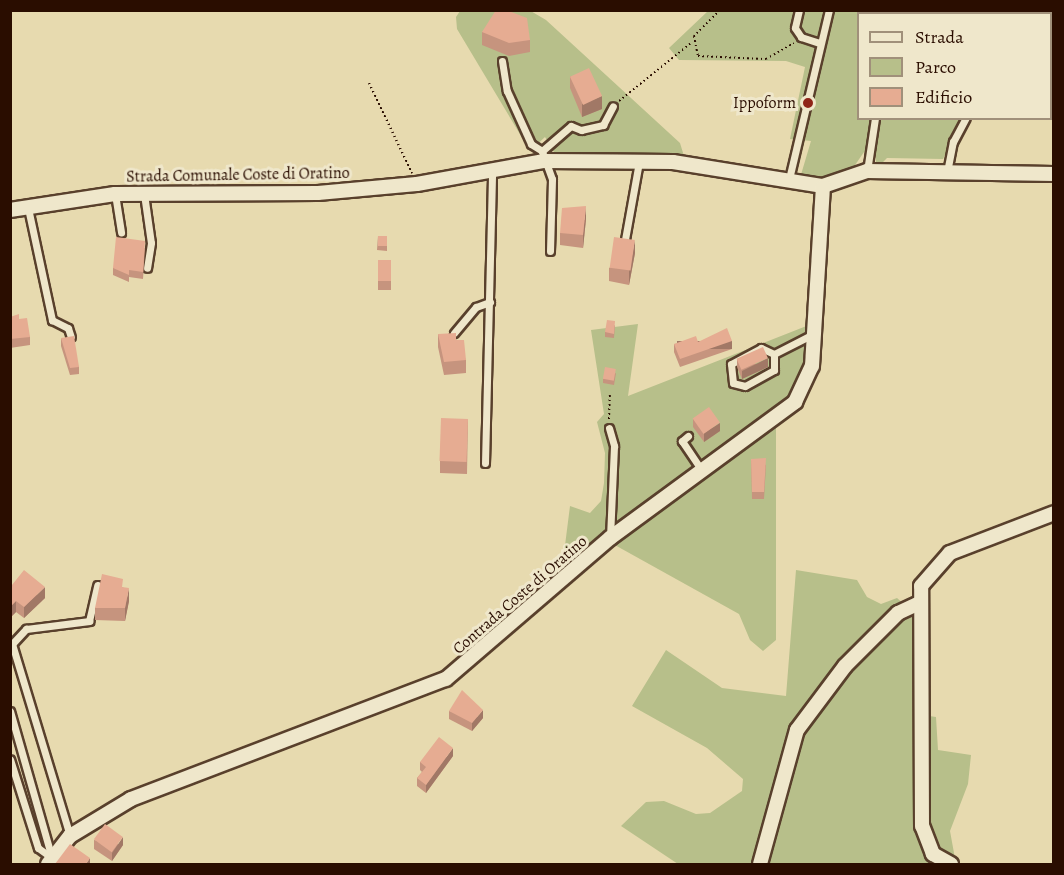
<!DOCTYPE html>
<style>
body{margin:0}
#map{position:relative;width:1064px;height:875px;overflow:hidden;background:#e7daaf;font-family:Alegreya,serif}
div>[style]{position:absolute}
.green>*{inset:0;background:#b7bf8a}
.path>*{height:2px;margin-top:-1px;transform-origin:0;background:repeating-linear-gradient(90deg,#2a0d00 0 1.5px,transparent 0 4.5px)}
.roads{filter:drop-shadow(2px 0 #59402c) drop-shadow(-2px 0 #59402c) drop-shadow(0 2px #59402c) drop-shadow(0 -2px #59402c)}
.service>*{height:7px;margin:-3.5px;padding:0 3.5px;transform-origin:3.5px;border-radius:3.5px;background:#efe7cb}
.minor>*{height:14px;margin:-7px;padding:0 7px;transform-origin:7px;border-radius:7px;background:#efe7cb}
.wall>*{inset:0;background:#c6947e;transform-origin:0 0}
.shaded-wall>*{inset:0;background:#a17866;transform-origin:0 0}
.building>*{inset:0;background:#e6ac92;transform-origin:0 0}
.dots>*{width:16px;height:16px;translate:-50% -50%;box-sizing:border-box;border:3px solid #efe7cb;border-radius:50%}
span{translate:-50% -50%;white-space:nowrap;text-align:center;line-height:1.15;-webkit-text-stroke:6px #efe7cb;paint-order:stroke}
.poi-label{font-size:16px;color:#2a0d00}
.right{translate:-100% -50%;text-align:right}
.street-label{font-size:16px;color:#2a0d00}
.frame{position:absolute;inset:0;border:12px solid #2a0d00;pointer-events:none}
.legend{position:absolute;left:857px;top:12px;width:195px;height:108px;box-sizing:border-box;background:#efe7cb;border:2px solid #a0907a;margin:0;padding:8px 10px;list-style:none;font-size:18px;color:#2a0d00}
.legend li{display:flex;align-items:center;gap:12px;height:30px}
.legend b{width:30px;border:2px solid #a0907a}
</style>
<div id="map">
<div class="green">
<div style="clip-path:polygon(529px 10px,546px 20px,680px 143px,684px 156px,557px 157px,545px 137px,530px 151px,457px 29px,456px 17px,460px 11px)"></div>
<div style="clip-path:polygon(708px 11px,988px 11px,858px 14px,858px 118px,963px 119px,943px 159px,887px 158px,881px 164px,876px 162px,875px 152px,864px 152px,853px 168px,828px 180px,800px 178px,811px 141px,790px 139px,805px 67px,786px 61px,679px 60px,669px 48px)"></div>
<div style="clip-path:polygon(638px 324px,628px 396px,809px 325px,804px 336px,806px 346px,812px 347px,810px 366px,776px 423px,776px 640px,763px 651px,750px 640px,739px 614px,613px 544px,591px 565px,562px 569px,570px 506px,590px 513px,601px 501px,604px 483px,605px 453px,597px 422px,604px 414px,591px 330px)"></div>
<div style="clip-path:polygon(796px 570px,857px 580px,867px 597px,881px 604px,897px 598px,915px 614px,916px 714px,936px 717px,938px 750px,971px 755px,968px 784px,950px 831px,956px 864px,678px 864px,621px 826px,646px 802px,664px 801px,696px 814px,710px 813px,742px 791px,743px 779px,707px 748px,632px 706px,666px 650px,722px 688px,786px 696px)"></div>
</div>
<div class="path">
<div style="left:720px;top:10px;width:37px;rotate:135deg"></div>
<div style="left:694px;top:36px;width:20px;rotate:79deg"></div>
<div style="left:698px;top:56px;width:68px;rotate:2.5deg"></div>
<div style="left:766px;top:59px;width:32px;rotate:-30deg"></div>
<div style="left:369px;top:83px;width:100px;rotate:64.5deg"></div>
<div style="left:619px;top:101px;width:94px;rotate:-38.9deg"></div>
<div style="left:609px;top:419px;width:27px;rotate:-88deg"></div>
</div>
<div class="roads">
<div class="service">
<div style="left:799px;top:10px;width:18px;rotate:103deg"></div>
<div style="left:795px;top:28px;width:11px;rotate:56deg"></div>
<div style="left:801px;top:37px;width:19px;rotate:18deg"></div>
<div style="left:989px;top:14px;width:4px;rotate:-90deg"></div>
<div style="left:502px;top:61px;width:30px;rotate:81deg"></div>
<div style="left:507px;top:91px;width:58px;rotate:65.6deg"></div>
<div style="left:531px;top:144px;width:13px;rotate:32deg"></div>
<div style="left:867px;top:171px;width:54px;rotate:-81.4deg"></div>
<div style="left:947px;top:172px;width:31px;rotate:-79deg"></div>
<div style="left:953px;top:142px;width:27px;rotate:-62deg"></div>
<div style="left:789px;top:179px;width:174px;rotate:-76.7deg"></div>
<div style="left:115px;top:194px;width:39px;rotate:81deg"></div>
<div style="left:144px;top:194px;width:49px;rotate:81.9deg"></div>
<div style="left:151px;top:243px;width:25px;rotate:99deg"></div>
<div style="left:28px;top:208px;width:115px;rotate:77.9deg"></div>
<div style="left:52px;top:320px;width:18px;rotate:27deg"></div>
<div style="left:68px;top:328px;width:9px;rotate:72deg"></div>
<div style="left:624px;top:245px;width:84px;rotate:-79.8deg"></div>
<div style="left:550px;top:251px;width:72px;rotate:-88.4deg"></div>
<div style="left:552px;top:179px;width:30px;rotate:-110deg"></div>
<div style="left:542px;top:151px;width:38px;rotate:-41deg"></div>
<div style="left:571px;top:126px;width:11px;rotate:22deg"></div>
<div style="left:581px;top:130px;width:23px;rotate:-13deg"></div>
<div style="left:603px;top:125px;width:21px;rotate:-62deg"></div>
<div style="left:454px;top:333px;width:34px;rotate:-50deg"></div>
<div style="left:476px;top:307px;width:15px;rotate:-20deg"></div>
<div style="left:761px;top:348px;width:14px;rotate:25deg"></div>
<div style="left:774px;top:354px;width:16px;rotate:90deg"></div>
<div style="left:774px;top:370px;width:33px;rotate:151deg"></div>
<div style="left:745px;top:386px;width:12px;rotate:-166deg"></div>
<div style="left:733px;top:383px;width:19px;rotate:-96deg"></div>
<div style="left:731px;top:364px;width:34px;rotate:-28deg"></div>
<div style="left:774px;top:354px;width:46px;rotate:-27.1deg"></div>
<div style="left:609px;top:428px;width:19px;rotate:74deg"></div>
<div style="left:614px;top:446px;width:92px;rotate:92.5deg"></div>
<div style="left:688px;top:436px;width:8px;rotate:140deg"></div>
<div style="left:682px;top:441px;width:36px;rotate:56deg"></div>
<div style="left:485px;top:463px;width:291px;rotate:-88.6deg"></div>
<div style="left:10px;top:711px;width:153px;rotate:74.1deg"></div>
<div style="left:52px;top:858px;width:17px;rotate:-144deg"></div>
<div style="left:38px;top:848px;width:93px;rotate:-107.5deg"></div>
<div style="left:70px;top:836px;width:201px;rotate:-106.8deg"></div>
<div style="left:12px;top:644px;width:21px;rotate:-47deg"></div>
<div style="left:26px;top:629px;width:64px;rotate:-7.2deg"></div>
<div style="left:89px;top:621px;width:37px;rotate:-77deg"></div>
</div>
<div class="minor">
<div style="left:10px;top:210px;width:106px;rotate:-8.7deg"></div>
<div style="left:115px;top:194px;width:203px;rotate:-0.3deg"></div>
<div style="left:318px;top:193px;width:99px;rotate:-5.2deg"></div>
<div style="left:417px;top:184px;width:128px;rotate:-10.3deg"></div>
<div style="left:543px;top:161px;width:130px;rotate:0.4deg"></div>
<div style="left:673px;top:162px;width:152px;rotate:9.1deg"></div>
<div style="left:823px;top:186px;width:46px;rotate:-18.8deg"></div>
<div style="left:867px;top:171px;width:187px;rotate:0.9deg"></div>
<div style="left:48px;top:864px;width:36px;rotate:-52deg"></div>
<div style="left:70px;top:836px;width:71px;rotate:-31.2deg"></div>
<div style="left:131px;top:799px;width:337px;rotate:-20.9deg"></div>
<div style="left:446px;top:679px;width:216px;rotate:-40.7deg"></div>
<div style="left:610px;top:538px;width:230px;rotate:-36.3deg"></div>
<div style="left:795px;top:402px;width:40px;rotate:-65deg"></div>
<div style="left:812px;top:366px;width:180px;rotate:-86.5deg"></div>
<div style="left:760px;top:864px;width:139px;rotate:-74.6deg"></div>
<div style="left:797px;top:730px;width:80px;rotate:-53.1deg"></div>
<div style="left:845px;top:666px;width:75px;rotate:-45deg"></div>
<div style="left:898px;top:613px;width:23px;rotate:-25deg"></div>
<div style="left:951px;top:864px;width:21px;rotate:-151deg"></div>
<div style="left:933px;top:854px;width:30px;rotate:-111deg"></div>
<div style="left:922px;top:826px;width:240px;rotate:-90.2deg"></div>
<div style="left:921px;top:586px;width:44px;rotate:-48.7deg"></div>
<div style="left:950px;top:553px;width:111px;rotate:-21deg"></div>
</div>
</div>
<div class="wall">
<div style="clip-path:polygon(918px 10px,960px 10px,960px 13px,918px 14px)"></div>
<div style="clip-path:polygon(482px 32px,530px 40px,530px 52px,509px 56px,482px 45px)"></div>
<div style="clip-path:polygon(570px 76px,602px 109px,582px 117px,570px 88px)"></div>
<div style="clip-path:polygon(586px 219px,583px 248px,560px 245px,560px 233px)"></div>
<div style="clip-path:polygon(378px 236px,387px 236px,387px 251px,377px 250px)"></div>
<div style="clip-path:polygon(145px 248px,143px 279px,129px 277px,129px 282px,113px 275px,113px 268px)"></div>
<div style="clip-path:polygon(635px 253px,629px 285px,609px 281px,609px 268px)"></div>
<div style="left:378px;top:260px;width:13px;height:30px"></div>
<div style="clip-path:polygon(10px 317px,19px 319px,30px 337px,30px 345px,10px 348px)"></div>
<div style="clip-path:polygon(615px 325px,614px 338px,605px 337px,605px 332px)"></div>
<div style="clip-path:polygon(438px 334px,456px 340px,466px 360px,466px 373px,444px 375px,438px 347px)"></div>
<div style="clip-path:polygon(61px 338px,79px 367px,79px 374px,70px 375px,61px 346px)"></div>
<div style="clip-path:polygon(698px 342px,732px 349px,680px 367px,674px 352px,674px 344px)"></div>
<div style="clip-path:polygon(737px 359px,768px 367px,742px 379px,737px 367px)"></div>
<div style="clip-path:polygon(616px 373px,614px 385px,603px 383px,603px 379px)"></div>
<div style="clip-path:polygon(468px 419px,467px 474px,440px 473px,440px 461px)"></div>
<div style="clip-path:polygon(693px 419px,720px 431px,704px 442px,693px 427px)"></div>
<div style="clip-path:polygon(751px 459px,766px 465px,764px 499px,752px 499px)"></div>
<div style="clip-path:polygon(10px 584px,45px 598px,24px 618px,16px 612px,10px 618px)"></div>
<div style="clip-path:polygon(123px 587px,129px 601px,125px 621px,95px 620px,95px 608px)"></div>
<div style="clip-path:polygon(449px 711px,483px 718px,472px 731px,449px 719px)"></div>
<div style="clip-path:polygon(453px 756px,426px 793px,417px 786px,417px 778px,422px 772px,420px 770px,420px 762px)"></div>
<div style="clip-path:polygon(94px 840px,123px 845px,112px 861px,94px 849px)"></div>
</div>
<div class="shaded-wall">
<div style="clip-path:polygon(941px 10px,960px 10px,960px 13px,939px 14px)"></div>
<div style="clip-path:polygon(602px 96px,602px 109px,582px 117px,582px 104px)"></div>
<div style="clip-path:polygon(586px 206px,586px 219px,583px 248px,583px 235px)"></div>
<div style="clip-path:polygon(635px 240px,635px 253px,629px 285px,629px 272px)"></div>
<div style="left:732px;top:341px;width:8px;height:55px;rotate:90deg"></div>
<div style="clip-path:polygon(768px 358px,768px 367px,742px 379px,742px 371px)"></div>
<div style="clip-path:polygon(720px 423px,720px 431px,704px 442px,704px 433px)"></div>
<div style="clip-path:polygon(45px 587px,45px 598px,24px 618px,24px 607px)"></div>
<div style="clip-path:polygon(129px 588px,129px 601px,125px 621px,125px 608px)"></div>
<div style="clip-path:polygon(16px 601px,16px 612px,10px 618px,10px 607px)"></div>
<div style="clip-path:polygon(483px 710px,483px 718px,472px 731px,472px 723px)"></div>
<div style="clip-path:polygon(453px 748px,453px 756px,426px 793px,426px 785px)"></div>
<div style="clip-path:polygon(123px 837px,123px 845px,112px 861px,112px 853px)"></div>
<div style="clip-path:polygon(90px 858px,90px 864px,86px 864px)"></div>
</div>
<div class="building">
<div style="clip-path:polygon(496px 10px,506px 10px,527px 18px,530px 40px,509px 43px,482px 32px)"></div>
<div style="clip-path:polygon(928px 10px,941px 10px,939px 14px,932px 14px)"></div>
<div style="left:589px;top:68px;width:31px;height:21px;rotate:65deg"></div>
<div style="clip-path:polygon(586px 206px,583px 235px,560px 233px,562px 208px)"></div>
<div style="left:378px;top:236px;width:9px;height:10px"></div>
<div style="clip-path:polygon(116px 237px,145px 241px,143px 272px,129px 270px,129px 275px,113px 268px)"></div>
<div style="left:614px;top:237px;width:21px;height:31px;rotate:8deg"></div>
<div style="left:378px;top:260px;width:13px;height:21px"></div>
<div style="clip-path:polygon(19px 314px,19px 319px,27px 318px,30px 337px,10px 339px,10px 317px)"></div>
<div style="clip-path:polygon(607px 320px,615px 321px,614px 334px,605px 332px)"></div>
<div style="clip-path:polygon(727px 328px,732px 341px,680px 359px,674px 344px,696px 336px,698px 342px)"></div>
<div style="clip-path:polygon(456px 333px,456px 340px,464px 340px,466px 360px,444px 362px,438px 334px)"></div>
<div style="clip-path:polygon(74px 336px,79px 367px,70px 368px,61px 338px)"></div>
<div style="left:763px;top:347px;width:12px;height:29px;rotate:66deg"></div>
<div style="left:605px;top:367px;width:11px;height:12px;rotate:10deg"></div>
<div style="left:709px;top:407px;width:19px;height:20px;rotate:55deg"></div>
<div style="left:441px;top:418px;width:27px;height:43px;rotate:2deg"></div>
<div style="clip-path:polygon(766px 458px,764px 492px,752px 492px,751px 459px)"></div>
<div style="clip-path:polygon(24px 570px,45px 587px,24px 607px,16px 601px,10px 607px,10px 584px,12px 585px)"></div>
<div style="clip-path:polygon(102px 574px,123px 579px,122px 587px,129px 588px,125px 608px,95px 608px)"></div>
<div style="clip-path:polygon(462px 690px,483px 710px,472px 723px,449px 711px)"></div>
<div style="clip-path:polygon(439px 737px,453px 748px,426px 785px,417px 778px,426px 767px,420px 762px)"></div>
<div style="left:105px;top:824px;width:22px;height:19px;rotate:36deg"></div>
<div style="clip-path:polygon(70px 844px,90px 858px,86px 864px,55px 864px)"></div>
</div>
<div class="dots">
<div style="left:808px;top:103px;background:#8f2418"></div>
</div>
<div class="poi-label">
<span class="right" style="left:796px;top:103px">Ippoform</span>
</div>
<div class="street-label">
<span style="left:238px;top:175px;rotate:-1deg">Strada Comunale Coste di Oratino</span>
<span style="left:520px;top:595px;rotate:-41deg">Contrada Coste di Oratino</span>
</div>
<div class="frame"></div>
<ul class="legend">
<li><b style="height:8px;background:#efe7cb"></b>Strada</li>
<li><b style="height:16px;background:#b7bf8a"></b>Parco</li>
<li><b style="height:16px;background:#e6ac92"></b>Edificio</li>
</ul>
</div>
